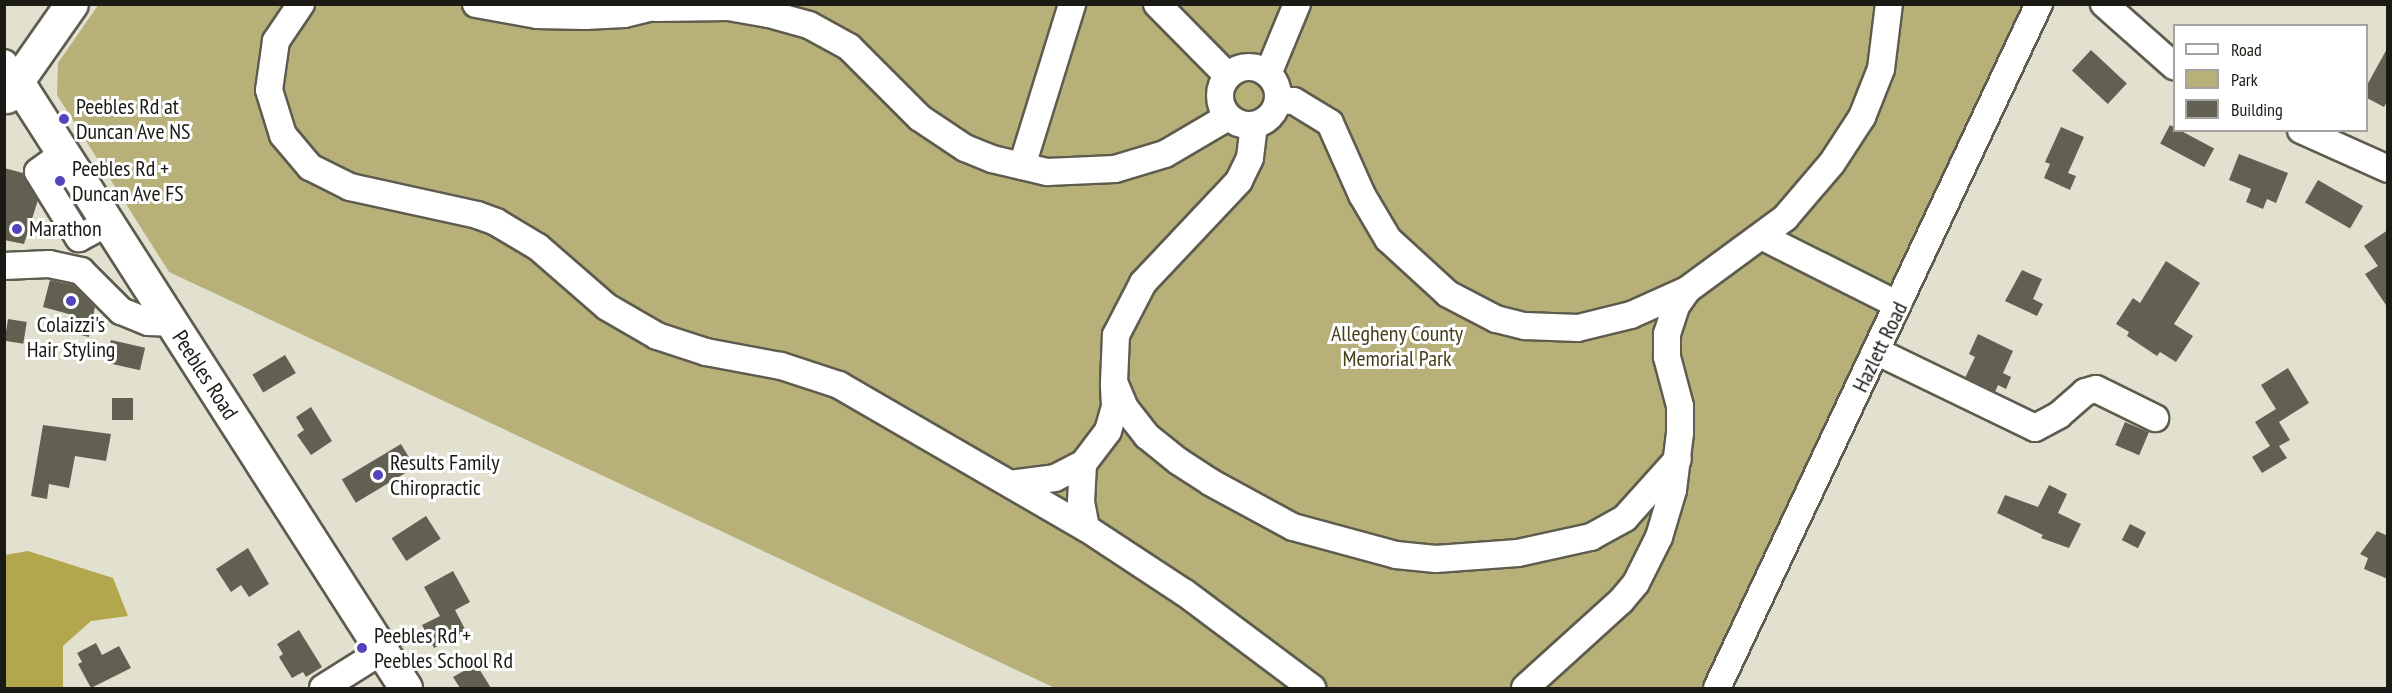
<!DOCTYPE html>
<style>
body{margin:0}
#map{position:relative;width:2392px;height:693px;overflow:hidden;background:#e2e0cf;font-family:"PT Sans Narrow",sans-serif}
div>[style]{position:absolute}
.green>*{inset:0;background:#b7b078}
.forest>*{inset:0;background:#b2a74c}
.building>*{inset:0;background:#626051;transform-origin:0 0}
.roads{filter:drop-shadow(2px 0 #5e5c4e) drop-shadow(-2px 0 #5e5c4e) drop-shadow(0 2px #5e5c4e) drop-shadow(0 -2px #5e5c4e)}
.minor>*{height:26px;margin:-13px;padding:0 13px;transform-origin:13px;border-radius:13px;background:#fff}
.minor>.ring{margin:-13px;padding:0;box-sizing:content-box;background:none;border:26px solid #fff;border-radius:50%}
.major>*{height:32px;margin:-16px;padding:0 16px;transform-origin:16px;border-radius:16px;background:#fff}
.dots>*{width:16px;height:16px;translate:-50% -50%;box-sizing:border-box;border:3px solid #fff;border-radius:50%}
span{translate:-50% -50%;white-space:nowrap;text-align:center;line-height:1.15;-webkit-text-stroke:6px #fff;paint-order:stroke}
.poi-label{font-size:22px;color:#1b1a14}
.left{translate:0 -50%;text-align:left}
.park-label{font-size:22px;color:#46411a}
.street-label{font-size:22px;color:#1b1a14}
.frame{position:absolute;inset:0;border:6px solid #1b1a14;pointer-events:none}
.legend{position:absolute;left:2173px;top:24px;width:195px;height:108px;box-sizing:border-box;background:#fff;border:2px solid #a4a3a1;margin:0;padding:8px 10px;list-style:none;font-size:18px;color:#1b1a14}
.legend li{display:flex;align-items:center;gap:12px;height:30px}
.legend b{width:30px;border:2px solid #a4a3a1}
</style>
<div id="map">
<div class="green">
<div style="clip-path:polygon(99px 4px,2031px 5px,1700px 688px,1055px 688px,169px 272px,57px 95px,58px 63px)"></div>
</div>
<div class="forest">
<div style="clip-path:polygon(28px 551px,113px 578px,128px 616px,91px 621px,63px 646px,63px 688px,5px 688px,5px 555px)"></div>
</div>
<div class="building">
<div style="clip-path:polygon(2388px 47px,2388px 100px,2384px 107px,2367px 98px,2367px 85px)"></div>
<div style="left:2091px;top:50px;width:49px;height:28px;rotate:43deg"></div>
<div style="left:2170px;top:125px;width:50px;height:21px;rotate:28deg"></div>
<div style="clip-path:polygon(2061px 127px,2084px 137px,2068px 173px,2076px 176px,2070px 190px,2044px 178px,2050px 164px,2045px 162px)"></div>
<div style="clip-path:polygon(2239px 154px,2288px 173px,2276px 203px,2267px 199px,2263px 209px,2246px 202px,2251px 189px,2229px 180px)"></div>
<div style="clip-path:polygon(4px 168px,23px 173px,38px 200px,24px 244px,4px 240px)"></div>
<div style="left:2318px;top:180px;width:52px;height:26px;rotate:30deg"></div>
<div style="clip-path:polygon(2388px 230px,2388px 308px,2365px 274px,2378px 266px,2364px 246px)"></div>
<div style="clip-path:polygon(2166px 261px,2200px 283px,2174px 324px,2193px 336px,2176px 362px,2160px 352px,2157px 356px,2127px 336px,2129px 332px,2116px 324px,2133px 298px,2140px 303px)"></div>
<div style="clip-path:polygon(2022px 270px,2042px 279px,2033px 299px,2043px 304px,2037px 316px,2005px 301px)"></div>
<div style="clip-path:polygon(50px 280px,74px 285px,95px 307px,89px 337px,72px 333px,76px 316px,43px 307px)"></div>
<div style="left:8px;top:319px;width:19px;height:22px;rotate:9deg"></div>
<div style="clip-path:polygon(1978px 334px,2013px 351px,2003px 373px,2011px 377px,2006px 389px,1998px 385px,1995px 392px,1965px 378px,1975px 357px,1969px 354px)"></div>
<div style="left:111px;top:340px;width:35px;height:23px;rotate:13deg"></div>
<div style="left:285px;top:355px;width:21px;height:38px;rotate:59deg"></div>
<div style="clip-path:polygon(2288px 368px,2309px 403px,2279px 422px,2290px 440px,2279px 446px,2287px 458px,2262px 473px,2252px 457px,2270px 446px,2255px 422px,2276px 409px,2261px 385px)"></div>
<div style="left:112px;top:398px;width:21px;height:22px"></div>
<div style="clip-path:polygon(311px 407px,332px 441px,311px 455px,297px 435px,304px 430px,296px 417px)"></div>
<div style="left:2125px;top:422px;width:26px;height:25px;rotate:23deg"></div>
<div style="clip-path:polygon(43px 425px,111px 434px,106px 461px,75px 456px,69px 488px,49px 484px,47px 499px,31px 496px)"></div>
<div style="left:401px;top:444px;width:27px;height:69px;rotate:59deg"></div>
<div style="clip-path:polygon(2049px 485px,2067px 494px,2058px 513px,2081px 524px,2069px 548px,2041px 538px,2043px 535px,1997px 513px,2005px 495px,2038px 507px)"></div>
<div style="left:426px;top:516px;width:27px;height:41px;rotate:57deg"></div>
<div style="left:2130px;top:524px;width:18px;height:18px;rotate:27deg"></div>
<div style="clip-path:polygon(2377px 531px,2388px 536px,2388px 579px,2364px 569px,2368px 558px,2360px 554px)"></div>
<div style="clip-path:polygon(248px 548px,269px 584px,249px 597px,241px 585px,231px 592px,216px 569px)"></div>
<div style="clip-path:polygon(453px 571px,470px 602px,455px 610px,466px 631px,434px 648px,422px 625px,440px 616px,424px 587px)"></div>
<div style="clip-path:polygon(299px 630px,322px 667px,306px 677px,303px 672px,292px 678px,279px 657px,283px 654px,277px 644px)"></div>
<div style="clip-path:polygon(96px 643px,102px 655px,119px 646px,131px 668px,91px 688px,78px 664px,82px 662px,77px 653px)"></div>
<div style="clip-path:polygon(476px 664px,491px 688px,460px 688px,453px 677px)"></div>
</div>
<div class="roads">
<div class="minor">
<div style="left:301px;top:4px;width:45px;rotate:124deg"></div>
<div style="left:276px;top:41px;width:49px;rotate:98.1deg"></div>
<div style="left:269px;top:90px;width:47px;rotate:72.7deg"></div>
<div style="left:283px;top:135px;width:42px;rotate:49.8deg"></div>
<div style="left:310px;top:167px;width:45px;rotate:26.6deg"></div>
<div style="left:350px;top:187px;width:130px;rotate:12.4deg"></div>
<div style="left:477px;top:215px;width:20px;rotate:20deg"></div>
<div style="left:496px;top:222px;width:49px;rotate:30.8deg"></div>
<div style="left:538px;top:247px;width:91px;rotate:41deg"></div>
<div style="left:607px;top:307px;width:58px;rotate:30.1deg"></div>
<div style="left:657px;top:336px;width:52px;rotate:18.1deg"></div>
<div style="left:706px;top:352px;width:76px;rotate:10.6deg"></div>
<div style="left:781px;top:366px;width:61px;rotate:18.1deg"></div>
<div style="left:839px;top:385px;width:285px;rotate:30.1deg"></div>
<div style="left:1086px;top:528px;width:118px;rotate:33.3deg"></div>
<div style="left:1185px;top:593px;width:159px;rotate:36.8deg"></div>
<div style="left:476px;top:4px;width:62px;rotate:10.2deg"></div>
<div style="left:537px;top:15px;width:48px;rotate:1.2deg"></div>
<div style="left:585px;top:16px;width:39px;rotate:-3deg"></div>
<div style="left:624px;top:14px;width:42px;rotate:-13.7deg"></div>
<div style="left:762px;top:4px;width:12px;rotate:55deg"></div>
<div style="left:769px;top:14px;width:41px;rotate:15.4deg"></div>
<div style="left:809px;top:25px;width:46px;rotate:28.8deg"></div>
<div style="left:849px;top:47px;width:100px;rotate:45deg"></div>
<div style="left:920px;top:118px;width:54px;rotate:33.7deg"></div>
<div style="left:965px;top:148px;width:29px;rotate:22deg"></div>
<div style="left:992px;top:159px;width:57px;rotate:13.3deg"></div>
<div style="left:1047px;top:172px;width:68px;rotate:-2.5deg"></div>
<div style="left:1115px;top:169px;width:52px;rotate:-16.7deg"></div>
<div style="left:1165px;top:154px;width:73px;rotate:-30.4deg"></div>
<div style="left:1157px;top:4px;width:101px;rotate:45.4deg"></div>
<div style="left:2104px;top:4px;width:94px;rotate:41.5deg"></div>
<div style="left:656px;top:8px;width:72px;rotate:-0.8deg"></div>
<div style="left:728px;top:7px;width:42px;rotate:9.7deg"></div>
<div style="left:4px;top:63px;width:22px;rotate:54deg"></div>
<div class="ring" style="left:1220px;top:67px;width:32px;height:32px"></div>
<div style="left:1268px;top:74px;width:76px;rotate:-67.5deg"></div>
<div style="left:1278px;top:100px;width:16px;rotate:4deg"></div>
<div style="left:1294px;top:101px;width:42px;rotate:31.4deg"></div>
<div style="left:1330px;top:123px;width:79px;rotate:66deg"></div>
<div style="left:1362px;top:195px;width:51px;rotate:59.4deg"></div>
<div style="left:1388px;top:239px;width:81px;rotate:42.5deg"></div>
<div style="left:1448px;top:294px;width:54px;rotate:27.5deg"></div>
<div style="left:1496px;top:319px;width:30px;rotate:14deg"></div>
<div style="left:1525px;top:326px;width:53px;rotate:2.2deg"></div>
<div style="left:1578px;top:328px;width:55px;rotate:-13.8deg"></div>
<div style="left:1631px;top:315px;width:61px;rotate:-24.1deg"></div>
<div style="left:1687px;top:290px;width:122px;rotate:-36.3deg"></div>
<div style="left:1785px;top:218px;width:72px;rotate:-49.5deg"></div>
<div style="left:1832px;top:163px;width:55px;rotate:-56.9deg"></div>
<div style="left:1862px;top:117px;width:52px;rotate:-68.4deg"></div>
<div style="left:1881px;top:69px;width:65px;rotate:-83deg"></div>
<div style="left:1254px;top:125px;width:33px;rotate:97deg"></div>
<div style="left:1250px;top:158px;width:25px;rotate:116deg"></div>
<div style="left:1239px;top:181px;width:140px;rotate:133.3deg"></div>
<div style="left:1143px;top:283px;width:59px;rotate:117.4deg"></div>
<div style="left:1116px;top:335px;width:47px;rotate:92.4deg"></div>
<div style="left:1114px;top:382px;width:28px;rotate:67deg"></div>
<div style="left:1125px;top:408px;width:36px;rotate:52deg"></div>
<div style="left:1147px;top:436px;width:40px;rotate:39deg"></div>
<div style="left:1178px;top:461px;width:38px;rotate:33deg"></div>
<div style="left:1210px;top:482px;width:94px;rotate:28.5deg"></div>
<div style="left:1293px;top:527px;width:107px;rotate:15.2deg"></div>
<div style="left:1396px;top:555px;width:40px;rotate:5.7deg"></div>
<div style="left:1436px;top:559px;width:82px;rotate:-4.2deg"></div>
<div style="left:1518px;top:553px;width:75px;rotate:-12.4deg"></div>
<div style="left:1591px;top:537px;width:39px;rotate:-29deg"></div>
<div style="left:1625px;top:518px;width:79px;rotate:-48.1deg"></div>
<div style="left:2301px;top:130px;width:95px;rotate:24.1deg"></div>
<div style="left:64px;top:153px;width:32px;rotate:144deg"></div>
<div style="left:38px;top:172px;width:78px;rotate:58.2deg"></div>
<div style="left:79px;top:238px;width:34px;rotate:-28deg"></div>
<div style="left:1022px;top:166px;width:170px;rotate:-72.8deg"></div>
<div style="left:1763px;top:237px;width:140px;rotate:26.7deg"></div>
<div style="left:4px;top:266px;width:45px;rotate:-2.5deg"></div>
<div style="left:49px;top:264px;width:33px;rotate:12deg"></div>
<div style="left:81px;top:271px;width:57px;rotate:45deg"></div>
<div style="left:121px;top:311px;width:29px;rotate:22deg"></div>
<div style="left:148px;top:322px;width:23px;rotate:2deg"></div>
<div style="left:1878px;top:352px;width:174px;rotate:25.8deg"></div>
<div style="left:2035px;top:428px;width:27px;rotate:-28deg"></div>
<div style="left:2059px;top:415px;width:35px;rotate:-41deg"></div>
<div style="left:2085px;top:392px;width:11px;rotate:-15deg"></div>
<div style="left:2096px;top:389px;width:66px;rotate:26.2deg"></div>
<div style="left:1083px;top:464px;width:38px;rotate:93deg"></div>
<div style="left:1081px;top:502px;width:26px;rotate:79deg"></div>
<div style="left:1010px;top:484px;width:45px;rotate:-7.6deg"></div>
<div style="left:1055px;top:478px;width:31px;rotate:-27deg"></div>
<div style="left:1083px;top:464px;width:41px;rotate:-52.9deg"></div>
<div style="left:1108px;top:431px;width:26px;rotate:-74deg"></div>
<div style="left:1115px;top:406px;width:21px;rotate:-93deg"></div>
<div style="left:323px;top:688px;width:70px;rotate:-32.1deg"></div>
<div style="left:1525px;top:688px;width:130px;rotate:-42.2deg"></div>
<div style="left:1621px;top:601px;width:23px;rotate:-50deg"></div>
<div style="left:1636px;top:583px;width:51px;rotate:-63.4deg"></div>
<div style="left:1659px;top:537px;width:49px;rotate:-73.4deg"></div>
<div style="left:1673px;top:490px;width:57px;rotate:-83deg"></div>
<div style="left:1680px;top:433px;width:27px;rotate:-90deg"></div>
<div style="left:1680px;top:406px;width:51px;rotate:-104.9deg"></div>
<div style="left:1667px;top:357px;width:23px;rotate:-90deg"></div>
<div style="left:1667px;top:334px;width:29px;rotate:-72deg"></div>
<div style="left:1676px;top:306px;width:19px;rotate:-55deg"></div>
<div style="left:1717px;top:688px;width:756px;rotate:-64.79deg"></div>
</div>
<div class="major">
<div style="left:17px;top:81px;width:721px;rotate:57.35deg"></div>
<div style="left:7px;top:97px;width:113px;rotate:-55deg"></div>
</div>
</div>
<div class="dots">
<div style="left:64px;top:119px;background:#5144bc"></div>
<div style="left:60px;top:181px;background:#5144bc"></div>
<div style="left:17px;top:229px;background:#5144bc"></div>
<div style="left:71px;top:301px;background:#5144bc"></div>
<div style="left:378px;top:475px;background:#5144bc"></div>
<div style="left:362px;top:648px;background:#5144bc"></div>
</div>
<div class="poi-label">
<span class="left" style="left:76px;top:119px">Peebles Rd at<br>Duncan Ave NS</span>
<span class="left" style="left:72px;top:181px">Peebles Rd +<br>Duncan Ave FS</span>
<span class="left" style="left:29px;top:229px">Marathon</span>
<span style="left:71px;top:337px">Colaizzi's<br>Hair Styling</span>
<span class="left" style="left:390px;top:475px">Results Family<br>Chiropractic</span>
<span class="left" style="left:374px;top:648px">Peebles Rd +<br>Peebles School Rd</span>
</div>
<div class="park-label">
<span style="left:1397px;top:346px">Allegheny County<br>Memorial Park</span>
</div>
<div class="street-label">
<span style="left:1880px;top:347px;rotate:-64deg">Hazlett Road</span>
<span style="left:205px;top:375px;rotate:57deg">Peebles Road</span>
</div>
<div class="frame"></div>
<ul class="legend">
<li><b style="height:8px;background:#fff"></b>Road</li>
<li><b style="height:16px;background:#b7b078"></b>Park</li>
<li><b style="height:16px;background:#626051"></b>Building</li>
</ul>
</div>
